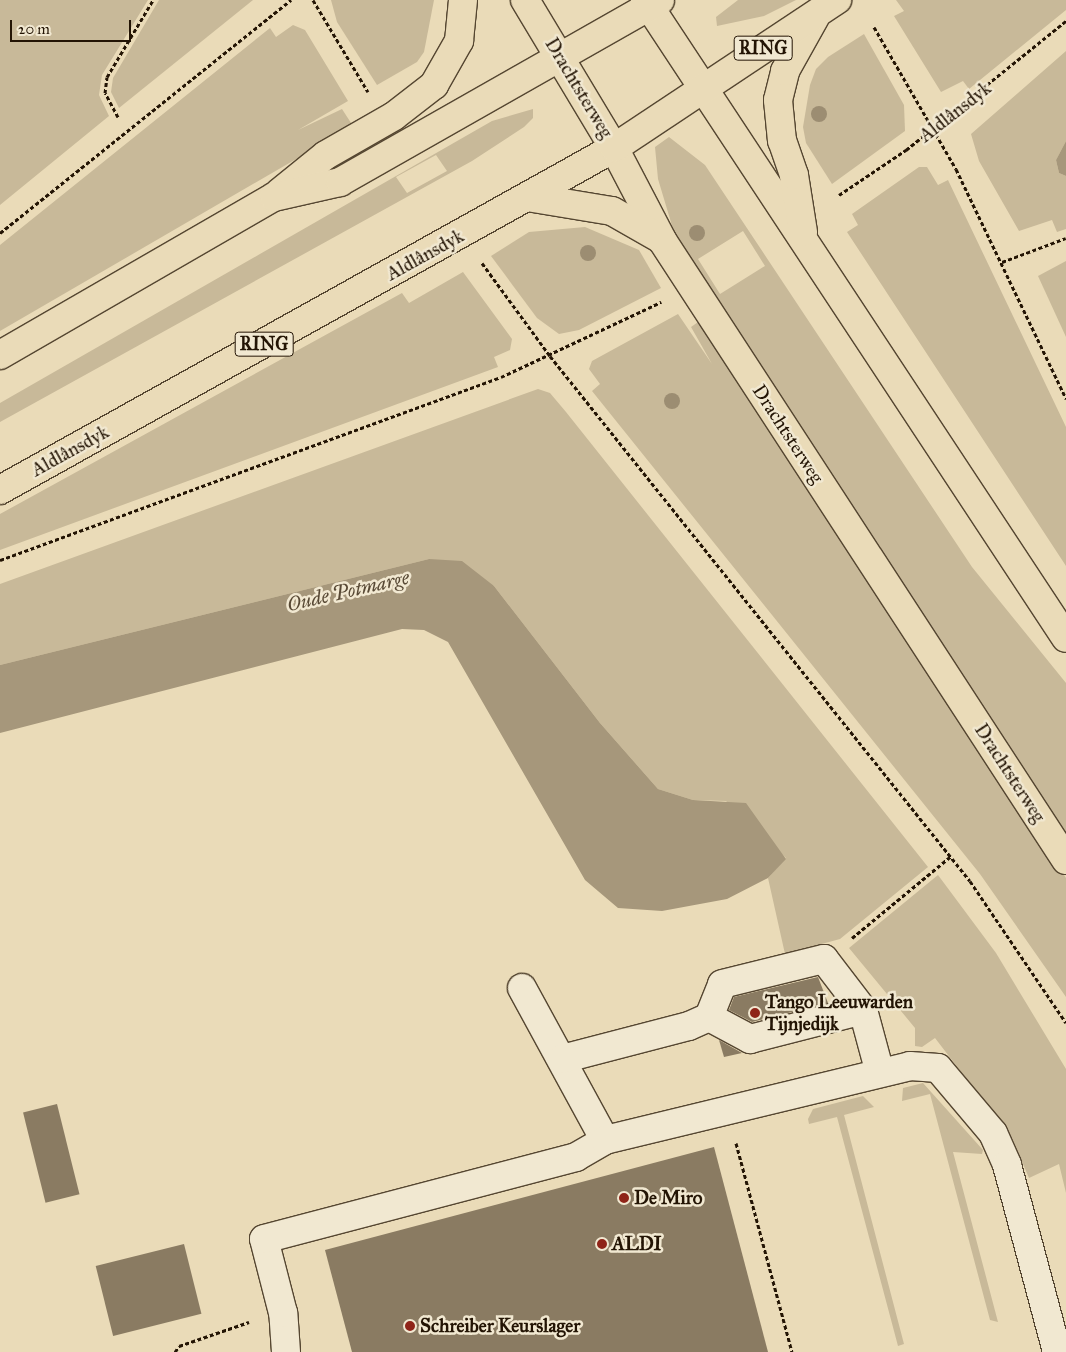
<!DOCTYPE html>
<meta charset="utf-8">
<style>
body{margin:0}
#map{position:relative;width:1066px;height:1352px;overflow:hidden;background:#eadbb8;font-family:"IM FELL Great Primer",serif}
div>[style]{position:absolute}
.green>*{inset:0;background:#c8b999}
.water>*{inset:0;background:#a6977b}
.building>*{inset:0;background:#8a7b62;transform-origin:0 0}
.path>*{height:3px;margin-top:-1.5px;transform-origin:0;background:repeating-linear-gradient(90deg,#231404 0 4px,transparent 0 6.5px)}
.roads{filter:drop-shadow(1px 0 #554631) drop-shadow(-1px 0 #554631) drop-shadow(0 1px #554631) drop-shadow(0 -1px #554631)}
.minor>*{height:28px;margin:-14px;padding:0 14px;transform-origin:14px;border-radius:14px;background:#f1e8d1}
.major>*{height:28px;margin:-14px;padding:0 14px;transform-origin:14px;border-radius:14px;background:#eadbb8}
.trees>*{width:16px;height:16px;margin:-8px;border-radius:50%;background:#9c8d72}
.dots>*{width:14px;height:14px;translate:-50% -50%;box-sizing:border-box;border:2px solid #f1e8d1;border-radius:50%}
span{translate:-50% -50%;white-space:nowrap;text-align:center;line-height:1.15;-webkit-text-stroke:5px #f1e8d1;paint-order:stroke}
.shield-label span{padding:1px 4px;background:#f1e8d1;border:1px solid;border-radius:4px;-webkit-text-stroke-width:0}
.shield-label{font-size:18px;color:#231404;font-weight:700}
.street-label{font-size:19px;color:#231404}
.poi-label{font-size:19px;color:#231404;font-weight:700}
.left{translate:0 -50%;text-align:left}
.water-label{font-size:20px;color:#574834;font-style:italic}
.scale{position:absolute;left:10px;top:20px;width:121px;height:22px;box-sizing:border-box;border:2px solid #231404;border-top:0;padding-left:6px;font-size:15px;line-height:18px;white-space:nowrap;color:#231404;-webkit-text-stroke:4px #f1e8d1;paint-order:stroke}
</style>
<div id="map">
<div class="green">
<div style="clip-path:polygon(0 0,148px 0,102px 75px,99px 95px,109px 116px,0 205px)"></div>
<div style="clip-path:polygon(159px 0,253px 0,119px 108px,111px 92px,113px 78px)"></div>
<div style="clip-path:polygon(331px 0,434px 0,424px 52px,417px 62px,377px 85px,337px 22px)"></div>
<div style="clip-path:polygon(738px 0,796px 0,764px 16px,717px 26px,716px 17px)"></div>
<div style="clip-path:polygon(896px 0,1066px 0,1066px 10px,969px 89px,963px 81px,941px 92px,894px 16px,904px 11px)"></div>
<div style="clip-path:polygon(293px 25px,305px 30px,348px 101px,298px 130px,342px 109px,353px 126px,0 331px,0 245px,270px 28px,276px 37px)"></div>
<div style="clip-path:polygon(864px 34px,904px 105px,905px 131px,832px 184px,806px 143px,803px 127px,810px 85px,816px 69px,828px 57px)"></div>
<div style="clip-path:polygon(1066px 51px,1066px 141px,1056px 160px,1059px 173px,1066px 176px,1066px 229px,1057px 232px,1052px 220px,1019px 231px,979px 161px,971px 134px)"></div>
<div style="clip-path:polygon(evenodd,533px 109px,533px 118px,524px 127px,472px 161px,0 422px,0 403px,492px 121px,533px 109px,436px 155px,447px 171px,407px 193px,396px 177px,436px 155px)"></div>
<div style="clip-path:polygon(evenodd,669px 137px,705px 165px,972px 567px,1066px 683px,1066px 836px,691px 263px,673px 229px,658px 179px,655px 147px,669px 137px,743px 231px,765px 266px,720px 294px,698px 259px,743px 231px)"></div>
<div style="clip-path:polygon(919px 167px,927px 167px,938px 185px,948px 180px,1066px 427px,1066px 566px,847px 232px,858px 225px,852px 214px)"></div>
<div style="clip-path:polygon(585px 227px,639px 250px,661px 288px,579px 330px,559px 334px,537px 318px,491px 256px,529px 232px)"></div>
<div style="clip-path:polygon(1066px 261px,1066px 337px,1038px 276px)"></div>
<div style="clip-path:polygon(463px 272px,512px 339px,510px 350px,494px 357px,498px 367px,0 550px,0 514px,402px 293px,409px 303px)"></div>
<div style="clip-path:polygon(678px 314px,712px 364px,691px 327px,701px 320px,1066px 878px,1066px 997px,980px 874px,592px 391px,600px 384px,589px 369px,592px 361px)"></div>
<div style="clip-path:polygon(538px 389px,550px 393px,566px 412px,928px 867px,840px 939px,785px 954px,768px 878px,786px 858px,726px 801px,693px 800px,658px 789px,600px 723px,494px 586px,429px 559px,0 665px,0 584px)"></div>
<div style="clip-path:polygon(938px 875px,996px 953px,1066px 1069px,1066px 1193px,1059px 1164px,1029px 1178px,1012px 1138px,935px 1038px,922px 1047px,915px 1046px,915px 1028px,849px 948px)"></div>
<div style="clip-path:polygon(923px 1083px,983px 1150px,982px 1154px,953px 1152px,998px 1322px,990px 1320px,930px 1094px,902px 1101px,903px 1088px)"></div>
<div style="clip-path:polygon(863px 1096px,874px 1107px,844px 1115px,904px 1344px,898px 1346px,837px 1117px,809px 1124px,808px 1119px,813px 1109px)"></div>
</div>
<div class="water">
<div style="clip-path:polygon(1066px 141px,1066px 176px,1059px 173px,1056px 160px)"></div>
<div style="clip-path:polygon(429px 559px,462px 561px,494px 586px,600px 723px,658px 789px,693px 800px,746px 803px,786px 859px,768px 878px,727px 899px,662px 911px,618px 908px,585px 880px,448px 642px,424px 630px,402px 629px,0 733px,0 665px)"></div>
</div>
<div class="building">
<div style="clip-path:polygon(818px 977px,828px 1003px,752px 1022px,729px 1010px,734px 997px)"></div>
<div style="clip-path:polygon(719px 1040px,742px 1053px,724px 1057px)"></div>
<div style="left:57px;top:1104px;width:93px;height:35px;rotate:76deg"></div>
<div style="clip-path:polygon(714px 1147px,768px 1352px,352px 1352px,325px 1250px)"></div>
<div style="left:184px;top:1244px;width:72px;height:91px;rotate:76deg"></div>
</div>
<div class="path">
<div style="left:313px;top:0;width:107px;rotate:59.1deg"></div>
<div style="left:874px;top:27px;width:164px;rotate:60deg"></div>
<div style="left:956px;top:169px;width:255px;rotate:64.4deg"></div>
<div style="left:118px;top:117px;width:27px;rotate:-118deg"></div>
<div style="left:105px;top:93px;width:16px;rotate:-83deg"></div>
<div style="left:107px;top:77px;width:90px;rotate:-59.1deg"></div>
<div style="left:839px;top:195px;width:81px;rotate:-33.9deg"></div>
<div style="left:906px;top:150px;width:206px;rotate:-38.9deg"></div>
<div style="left:0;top:233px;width:373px;rotate:-38.7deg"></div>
<div style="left:1002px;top:262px;width:68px;rotate:-20.6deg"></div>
<div style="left:482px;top:263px;width:115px;rotate:53.8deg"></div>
<div style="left:550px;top:356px;width:672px;rotate:51.34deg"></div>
<div style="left:970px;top:881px;width:171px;rotate:55.9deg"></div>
<div style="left:0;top:560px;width:533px;rotate:-20.07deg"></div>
<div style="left:501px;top:377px;width:177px;rotate:-25.1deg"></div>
<div style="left:852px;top:938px;width:129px;rotate:-39.6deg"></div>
<div style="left:736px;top:1143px;width:216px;rotate:75deg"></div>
<div style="left:175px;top:1352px;width:7px;rotate:-56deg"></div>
<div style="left:179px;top:1346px;width:74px;rotate:-18.9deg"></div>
</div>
<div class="roads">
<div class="minor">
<div style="left:522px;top:988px;width:173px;rotate:61.4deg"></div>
<div style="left:709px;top:1017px;width:47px;rotate:28.2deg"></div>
<div style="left:750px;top:1039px;width:117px;rotate:-14.4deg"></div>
<div style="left:562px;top:1059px;width:131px;rotate:-14.6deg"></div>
<div style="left:689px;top:1026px;width:22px;rotate:-24deg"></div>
<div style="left:709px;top:1017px;width:35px;rotate:-68deg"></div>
<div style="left:722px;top:984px;width:105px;rotate:-13.8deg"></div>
<div style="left:824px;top:959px;width:64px;rotate:52.6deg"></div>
<div style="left:863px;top:1010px;width:65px;rotate:74.9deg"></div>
<div style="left:286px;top:1352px;width:39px;rotate:-94deg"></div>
<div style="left:283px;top:1313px;width:76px;rotate:-104.4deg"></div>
<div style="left:264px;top:1239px;width:323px;rotate:-14.7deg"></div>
<div style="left:576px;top:1157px;width:34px;rotate:-30deg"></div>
<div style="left:605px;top:1140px;width:314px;rotate:-13.6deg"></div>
<div style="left:910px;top:1066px;width:28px;rotate:4deg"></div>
<div style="left:938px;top:1068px;width:85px;rotate:49.8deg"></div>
<div style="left:993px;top:1133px;width:35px;rotate:66deg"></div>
<div style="left:1007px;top:1165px;width:194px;rotate:75deg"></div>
</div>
<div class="major">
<div style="left:525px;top:0;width:173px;rotate:59deg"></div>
<div style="left:614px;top:148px;width:104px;rotate:62.4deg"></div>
<div style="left:662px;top:240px;width:740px;rotate:56.91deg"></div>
<div style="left:645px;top:0;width:764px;rotate:56.58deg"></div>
<div style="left:279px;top:193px;width:60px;rotate:-39deg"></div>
<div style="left:326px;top:155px;width:78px;rotate:-29.8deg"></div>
<div style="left:394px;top:116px;width:51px;rotate:-37.8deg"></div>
<div style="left:434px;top:85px;width:51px;rotate:-60.4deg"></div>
<div style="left:459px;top:41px;width:41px;rotate:-84.4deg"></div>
<div style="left:527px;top:197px;width:86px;rotate:9.4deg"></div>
<div style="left:612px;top:211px;width:56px;rotate:29.7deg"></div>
<div style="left:803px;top:232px;width:58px;rotate:-99deg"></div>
<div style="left:794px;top:175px;width:36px;rotate:-109deg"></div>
<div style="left:782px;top:141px;width:41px;rotate:-95.6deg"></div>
<div style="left:778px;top:100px;width:30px;rotate:-76deg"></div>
<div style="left:785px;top:71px;width:62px;rotate:-60.9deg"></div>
<div style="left:0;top:355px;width:316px;rotate:-30deg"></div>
<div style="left:274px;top:197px;width:68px;rotate:-12.8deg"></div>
<div style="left:340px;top:182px;width:368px;rotate:-29.6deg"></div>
<div style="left:0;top:490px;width:703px;rotate:-29.12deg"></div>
<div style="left:614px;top:148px;width:268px;rotate:-33.6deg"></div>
</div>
</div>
<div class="trees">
<div style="left:819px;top:114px"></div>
<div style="left:697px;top:233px"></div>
<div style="left:588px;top:253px"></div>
<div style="left:672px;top:401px"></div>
</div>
<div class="dots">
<div style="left:755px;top:1013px;background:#8f2418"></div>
<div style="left:624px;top:1198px;background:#8f2418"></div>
<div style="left:602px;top:1244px;background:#8f2418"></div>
<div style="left:410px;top:1326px;background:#8f2418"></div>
</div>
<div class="shield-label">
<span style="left:763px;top:48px">RING</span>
<span style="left:264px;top:344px">RING</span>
</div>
<div class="street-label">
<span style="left:579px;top:88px;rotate:59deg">Drachtsterweg</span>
<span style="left:955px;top:112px;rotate:-38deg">Aldlânsdyk</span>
<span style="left:425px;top:255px;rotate:-29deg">Aldlânsdyk</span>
<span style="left:788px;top:434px;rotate:57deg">Drachtsterweg</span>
<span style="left:70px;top:451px;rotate:-29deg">Aldlânsdyk</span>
<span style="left:1010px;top:773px;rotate:57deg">Drachtsterweg</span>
</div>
<div class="poi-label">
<span class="left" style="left:765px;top:1013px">Tango Leeuwarden<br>Tijnjedijk</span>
<span class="left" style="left:634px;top:1198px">De Miro</span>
<span class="left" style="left:612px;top:1244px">ALDI</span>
<span class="left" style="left:420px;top:1326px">Schreiber Keurslager</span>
</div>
<div class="water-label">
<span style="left:348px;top:591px;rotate:-13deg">Oude Potmarge</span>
</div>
<div class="scale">20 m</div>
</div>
